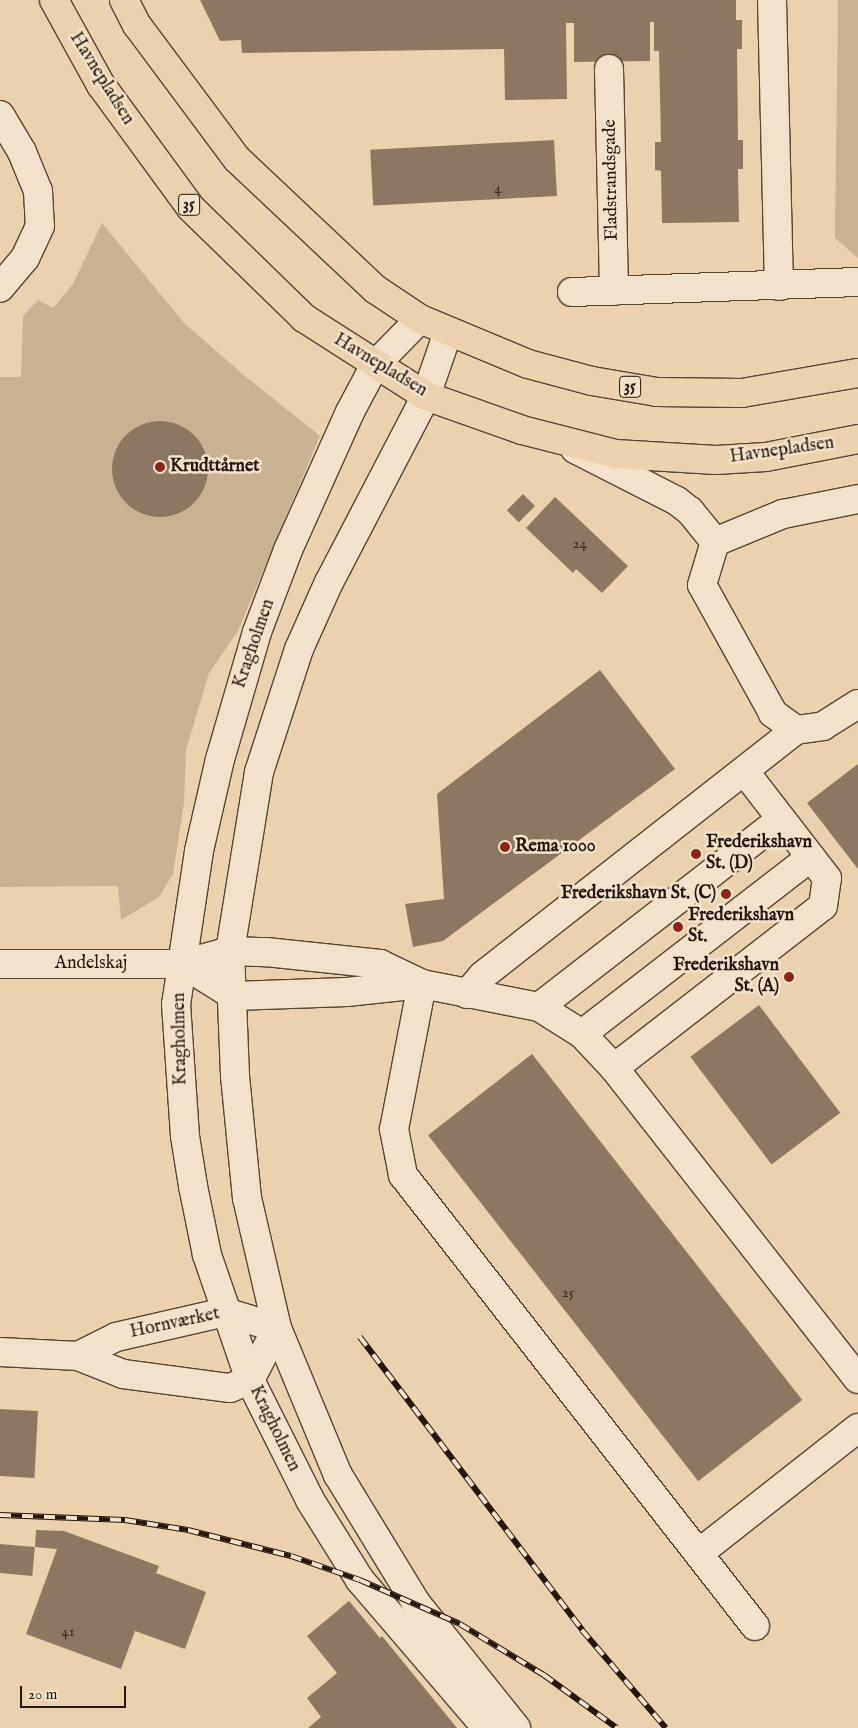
<!DOCTYPE html>
<meta charset="utf-8">
<style>
body{margin:0}
#map{position:relative;width:858px;height:1728px;overflow:hidden;background:#ebd2af;font-family:"IM FELL English",serif}
div>[style]{position:absolute}
.green>*{inset:0;background:#c9b294}
.building>*{inset:0;background:#8c7862;transform-origin:0 0}
.round{border-radius:50%}
.roads{filter:drop-shadow(1px 0 #564537) drop-shadow(-1px 0 #564537) drop-shadow(0 1px #564537) drop-shadow(0 -1px #564537)}
.minor>*{height:28px;margin:-14px;padding:0 14px;transform-origin:14px;border-radius:14px;background:#f2e2cb}
.major>*{height:28px;margin:-14px;padding:0 14px;transform-origin:14px;border-radius:14px;background:#ebd2af}
.rail>*{height:5.5px;margin-top:-2.75px;transform-origin:0;background:repeating-linear-gradient(90deg,#f2e2cb 0 11px,#25160f 0 22px);box-sizing:border-box;border-block:1px solid #25160f}
.dots>*{width:14px;height:14px;translate:-50% -50%;box-sizing:border-box;border:2px solid #f2e2cb;border-radius:50%}
span{translate:-50% -50%;white-space:nowrap;text-align:center;line-height:1.15;-webkit-text-stroke:5px #f2e2cb;paint-order:stroke}
.number-label{font-size:15px;color:#3f2e24}
.number-label span{-webkit-text-stroke-width:0}
.shield-label span{padding:1px 4px;background:#f2e2cb;border:1px solid;border-radius:4px;-webkit-text-stroke-width:0}
.shield-label{font-size:16px;color:#25160f;font-weight:700}
.street-label{font-size:18px;color:#25160f}
.poi-label{font-size:18px;color:#25160f;font-weight:700}
.left{translate:0 -50%;text-align:left}
.right{translate:-100% -50%;text-align:right}
.scale{position:absolute;left:20px;top:1686px;width:106px;height:22px;box-sizing:border-box;border:2px solid #25160f;border-top:0;padding-left:6px;font-size:15px;line-height:18px;white-space:nowrap;color:#25160f;-webkit-text-stroke:4px #f2e2cb;paint-order:stroke}
</style>
<div id="map">
<div class="green">
<div style="clip-path:polygon(838px 0,858px 0,858px 258px,835px 238px)"></div>
<div style="clip-path:polygon(102px 223px,185px 324px,245px 376px,320px 436px,238px 631px,209px 673px,186px 750px,184px 803px,173px 874px,159px 897px,121px 920px,118px 886px,0 887px,0 377px,21px 377px,23px 316px,38px 300px,53px 308px,73px 284px)"></div>
</div>
<div class="building">
<div style="clip-path:polygon(200px 0,736px 0,736px 20px,742px 20px,742px 49px,737px 49px,738px 140px,743px 140px,743px 169px,738px 169px,739px 222px,662px 223px,661px 171px,655px 170px,655px 142px,661px 142px,659px 51px,654px 51px,654px 22px,650px 22px,650px 61px,574px 62px,574px 23px,566px 23px,567px 99px,505px 100px,504px 49px,242px 53px,241px 40px,220px 41px)"></div>
<div style="left:554px;top:140px;width:56px;height:184px;rotate:87deg"></div>
<div class="round" style="left:112px;top:421px;width:96px;height:96px"></div>
<div style="left:523px;top:494px;width:17px;height:23px;rotate:45deg"></div>
<div style="clip-path:polygon(555px 497px,628px 566px,602px 593px,576px 569px,573px 573px,526px 528px)"></div>
<div style="clip-path:polygon(600px 670px,675px 769px,443px 941px,413px 947px,405px 904px,444px 899px,437px 794px)"></div>
<div style="clip-path:polygon(858px 764px,858px 869px,807px 803px)"></div>
<div style="left:759px;top:1005px;width:135px;height:86px;rotate:53deg"></div>
<div style="left:532px;top:1054px;width:439px;height:132px;rotate:52deg"></div>
<div style="left:0;top:1409px;width:38px;height:67px;rotate:3deg"></div>
<div style="clip-path:polygon(36px 1530px,64px 1531px,159px 1566px,156px 1573px,206px 1592px,185px 1649px,135px 1631px,121px 1669px,26px 1634px,57px 1549px,35px 1547px)"></div>
<div style="left:0;top:1544px;width:35px;height:29px;rotate:5deg"></div>
<div style="clip-path:polygon(349px 1601px,380px 1638px,382px 1636px,457px 1728px,308px 1728px,321px 1717px,307px 1698px,337px 1673px,307px 1636px)"></div>
</div>
<div class="roads">
<div class="minor">
<div style="left:772px;top:0;width:286px;rotate:88.6deg"></div>
<div style="left:609px;top:69px;width:222px;rotate:88.7deg"></div>
<div style="left:0;top:115px;width:43px;rotate:59.3deg"></div>
<div style="left:22px;top:152px;width:42px;rotate:67.7deg"></div>
<div style="left:38px;top:191px;width:35px;rotate:87deg"></div>
<div style="left:40px;top:226px;width:35px;rotate:115deg"></div>
<div style="left:25px;top:258px;width:39px;rotate:130deg"></div>
<div style="left:572px;top:292px;width:286px;rotate:-2deg"></div>
<div style="left:420px;top:319px;width:64px;rotate:134.4deg"></div>
<div style="left:375px;top:365px;width:53px;rotate:118deg"></div>
<div style="left:350px;top:412px;width:151px;rotate:114.2deg"></div>
<div style="left:288px;top:550px;width:88px;rotate:110.7deg"></div>
<div style="left:257px;top:632px;width:132px;rotate:106.2deg"></div>
<div style="left:220px;top:759px;width:94px;rotate:102.9deg"></div>
<div style="left:199px;top:851px;width:155px;rotate:98.5deg"></div>
<div style="left:176px;top:1004px;width:132px;rotate:86.1deg"></div>
<div style="left:185px;top:1136px;width:51px;rotate:80.9deg"></div>
<div style="left:193px;top:1186px;width:70px;rotate:78.5deg"></div>
<div style="left:207px;top:1255px;width:132px;rotate:71deg"></div>
<div style="left:250px;top:1380px;width:134px;rotate:63.4deg"></div>
<div style="left:310px;top:1500px;width:94px;rotate:58deg"></div>
<div style="left:360px;top:1580px;width:195px;rotate:49.4deg"></div>
<div style="left:448px;top:332px;width:68px;rotate:109deg"></div>
<div style="left:426px;top:396px;width:210px;rotate:117.5deg"></div>
<div style="left:329px;top:582px;width:73px;rotate:114.1deg"></div>
<div style="left:299px;top:649px;width:129px;rotate:108deg"></div>
<div style="left:259px;top:772px;width:181px;rotate:99.2deg"></div>
<div style="left:230px;top:951px;width:125px;rotate:87.7deg"></div>
<div style="left:235px;top:1076px;width:123px;rotate:84.4deg"></div>
<div style="left:247px;top:1198px;width:133px;rotate:77deg"></div>
<div style="left:277px;top:1328px;width:159px;rotate:67.5deg"></div>
<div style="left:338px;top:1475px;width:150px;rotate:58.6deg"></div>
<div style="left:416px;top:1603px;width:160px;rotate:51.3deg"></div>
<div style="left:575px;top:449px;width:114px;rotate:27deg"></div>
<div style="left:677px;top:501px;width:16px;rotate:38deg"></div>
<div style="left:690px;top:511px;width:40px;rotate:51deg"></div>
<div style="left:796px;top:730px;width:29px;rotate:-144deg"></div>
<div style="left:773px;top:713px;width:146px;rotate:-119deg"></div>
<div style="left:702px;top:585px;width:45px;rotate:-73.2deg"></div>
<div style="left:715px;top:542px;width:74px;rotate:-22.4deg"></div>
<div style="left:783px;top:514px;width:76px;rotate:-11.3deg"></div>
<div style="left:796px;top:730px;width:27px;rotate:-8deg"></div>
<div style="left:823px;top:726px;width:41px;rotate:-32.2deg"></div>
<div style="left:0;top:964px;width:183px"></div>
<div style="left:183px;top:964px;width:49px;rotate:-15.5deg"></div>
<div style="left:230px;top:951px;width:36px;rotate:2deg"></div>
<div style="left:266px;top:952px;width:115px;rotate:6deg"></div>
<div style="left:380px;top:964px;width:47px;rotate:25.5deg"></div>
<div style="left:422px;top:984px;width:119px;rotate:11.1deg"></div>
<div style="left:539px;top:1007px;width:51px;rotate:32.1deg"></div>
<div style="left:582px;top:1034px;width:47px;rotate:46.7deg"></div>
<div style="left:614px;top:1068px;width:395px;rotate:51.9deg"></div>
<div style="left:183px;top:964px;width:60px;rotate:32.1deg"></div>
<div style="left:234px;top:996px;width:113px;rotate:-2deg"></div>
<div style="left:347px;top:992px;width:75px;rotate:-6.1deg"></div>
<div style="left:422px;top:984px;width:148px;rotate:100.9deg"></div>
<div style="left:394px;top:1129px;width:47px;rotate:78.9deg"></div>
<div style="left:403px;top:1175px;width:572px;rotate:52.03deg"></div>
<div style="left:467px;top:994px;width:23px;rotate:-50deg"></div>
<div style="left:482px;top:976px;width:399px;rotate:-38.1deg"></div>
<div style="left:539px;top:1007px;width:306px;rotate:-37.8deg"></div>
<div style="left:582px;top:1034px;width:289px;rotate:-37.7deg"></div>
<div style="left:614px;top:1068px;width:264px;rotate:-37.8deg"></div>
<div style="left:823px;top:906px;width:28px;rotate:-82deg"></div>
<div style="left:827px;top:878px;width:134px;rotate:-127.7deg"></div>
<div style="left:0;top:1352px;width:78px;rotate:2.9deg"></div>
<div style="left:78px;top:1356px;width:48px;rotate:21.8deg"></div>
<div style="left:123px;top:1374px;width:108px;rotate:7.5deg"></div>
<div style="left:230px;top:1388px;width:22px;rotate:-22deg"></div>
<div style="left:250px;top:1380px;width:59px;rotate:-62.6deg"></div>
<div style="left:78px;top:1356px;width:42px;rotate:-26.6deg"></div>
<div style="left:116px;top:1337px;width:112px;rotate:-12.9deg"></div>
<div style="left:225px;top:1312px;width:54px;rotate:17.1deg"></div>
<div style="left:699px;top:1553px;width:202px;rotate:-38.2deg"></div>
</div>
<div class="major">
<div style="left:54px;top:0;width:97px;rotate:61.1deg"></div>
<div style="left:101px;top:85px;width:152px;rotate:53.8deg"></div>
<div style="left:191px;top:208px;width:158px;rotate:44.2deg"></div>
<div style="left:304px;top:318px;width:145px;rotate:32.6deg"></div>
<div style="left:426px;top:396px;width:102px;rotate:19.5deg"></div>
<div style="left:522px;top:430px;width:97px;rotate:14.3deg"></div>
<div style="left:616px;top:454px;width:100px;rotate:3.4deg"></div>
<div style="left:716px;top:460px;width:50px;rotate:-3.4deg"></div>
<div style="left:766px;top:457px;width:94px;rotate:-11.1deg"></div>
<div style="left:124px;top:0;width:28px;rotate:63deg"></div>
<div style="left:137px;top:25px;width:167px;rotate:53.3deg"></div>
<div style="left:237px;top:159px;width:190px;rotate:43.3deg"></div>
<div style="left:375px;top:289px;width:54px;rotate:33.7deg"></div>
<div style="left:420px;top:319px;width:117px;rotate:22.6deg"></div>
<div style="left:528px;top:364px;width:66px;rotate:14.9deg"></div>
<div style="left:592px;top:381px;width:66px;rotate:9.6deg"></div>
<div style="left:657px;top:392px;width:85px;rotate:0.7deg"></div>
<div style="left:742px;top:393px;width:118px;rotate:-9.8deg"></div>
</div>
</div>
<div class="rail">
<div style="left:360px;top:1337px;width:368px;rotate:52.8deg"></div>
<div style="left:582px;top:1630px;width:129px;rotate:49.4deg"></div>
<div style="left:0;top:1515px;width:125px;rotate:2.3deg"></div>
<div style="left:125px;top:1520px;width:64px;rotate:9deg"></div>
<div style="left:188px;top:1530px;width:106px;rotate:14.2deg"></div>
<div style="left:291px;top:1556px;width:73px;rotate:19.2deg"></div>
<div style="left:360px;top:1580px;width:109px;rotate:23.7deg"></div>
<div style="left:460px;top:1624px;width:98px;rotate:31.3deg"></div>
<div style="left:544px;top:1675px;width:90px;rotate:36deg"></div>
</div>
<div class="dots">
<div style="left:160px;top:467px;background:#8f2418"></div>
<div style="left:505px;top:847px;background:#8f2418"></div>
<div style="left:696px;top:854px;background:#8f2418"></div>
<div style="left:726px;top:894px;background:#8f2418"></div>
<div style="left:678px;top:927px;background:#8f2418"></div>
<div style="left:789px;top:977px;background:#8f2418"></div>
</div>
<div class="number-label">
<span style="left:498px;top:189px">4</span>
<span style="left:580px;top:544px">24</span>
<span style="left:568px;top:1293px">25</span>
<span style="left:68px;top:1632px">41</span>
</div>
<div class="shield-label">
<span style="left:189px;top:205px">35</span>
<span style="left:630px;top:387px">35</span>
</div>
<div class="street-label">
<span style="left:101px;top:79px;rotate:58deg">Havnepladsen</span>
<span style="left:612px;top:180px;rotate:-91deg">Fladstrandsgade</span>
<span style="left:380px;top:366px;rotate:31deg">Havnepladsen</span>
<span style="left:782px;top:451px;rotate:-8deg">Havnepladsen</span>
<span style="left:255px;top:644px;rotate:-71deg">Kragholmen</span>
<span style="left:91px;top:964px">Andelskaj</span>
<span style="left:181px;top:1039px;rotate:-91deg">Kragholmen</span>
<span style="left:175px;top:1324px;rotate:-12deg">Hornværket</span>
<span style="left:274px;top:1429px;rotate:64deg">Kragholmen</span>
</div>
<div class="poi-label">
<span class="left" style="left:170px;top:467px">Krudttårnet</span>
<span class="left" style="left:706px;top:854px">Frederikshavn<br>St. (D)</span>
<span class="left" style="left:515px;top:847px">Rema 1000</span>
<span class="right" style="left:716px;top:894px">Frederikshavn St. (C)</span>
<span class="left" style="left:688px;top:927px">Frederikshavn<br>St.</span>
<span class="right" style="left:779px;top:977px">Frederikshavn<br>St. (A)</span>
</div>
<div class="scale">20 m</div>
</div>
